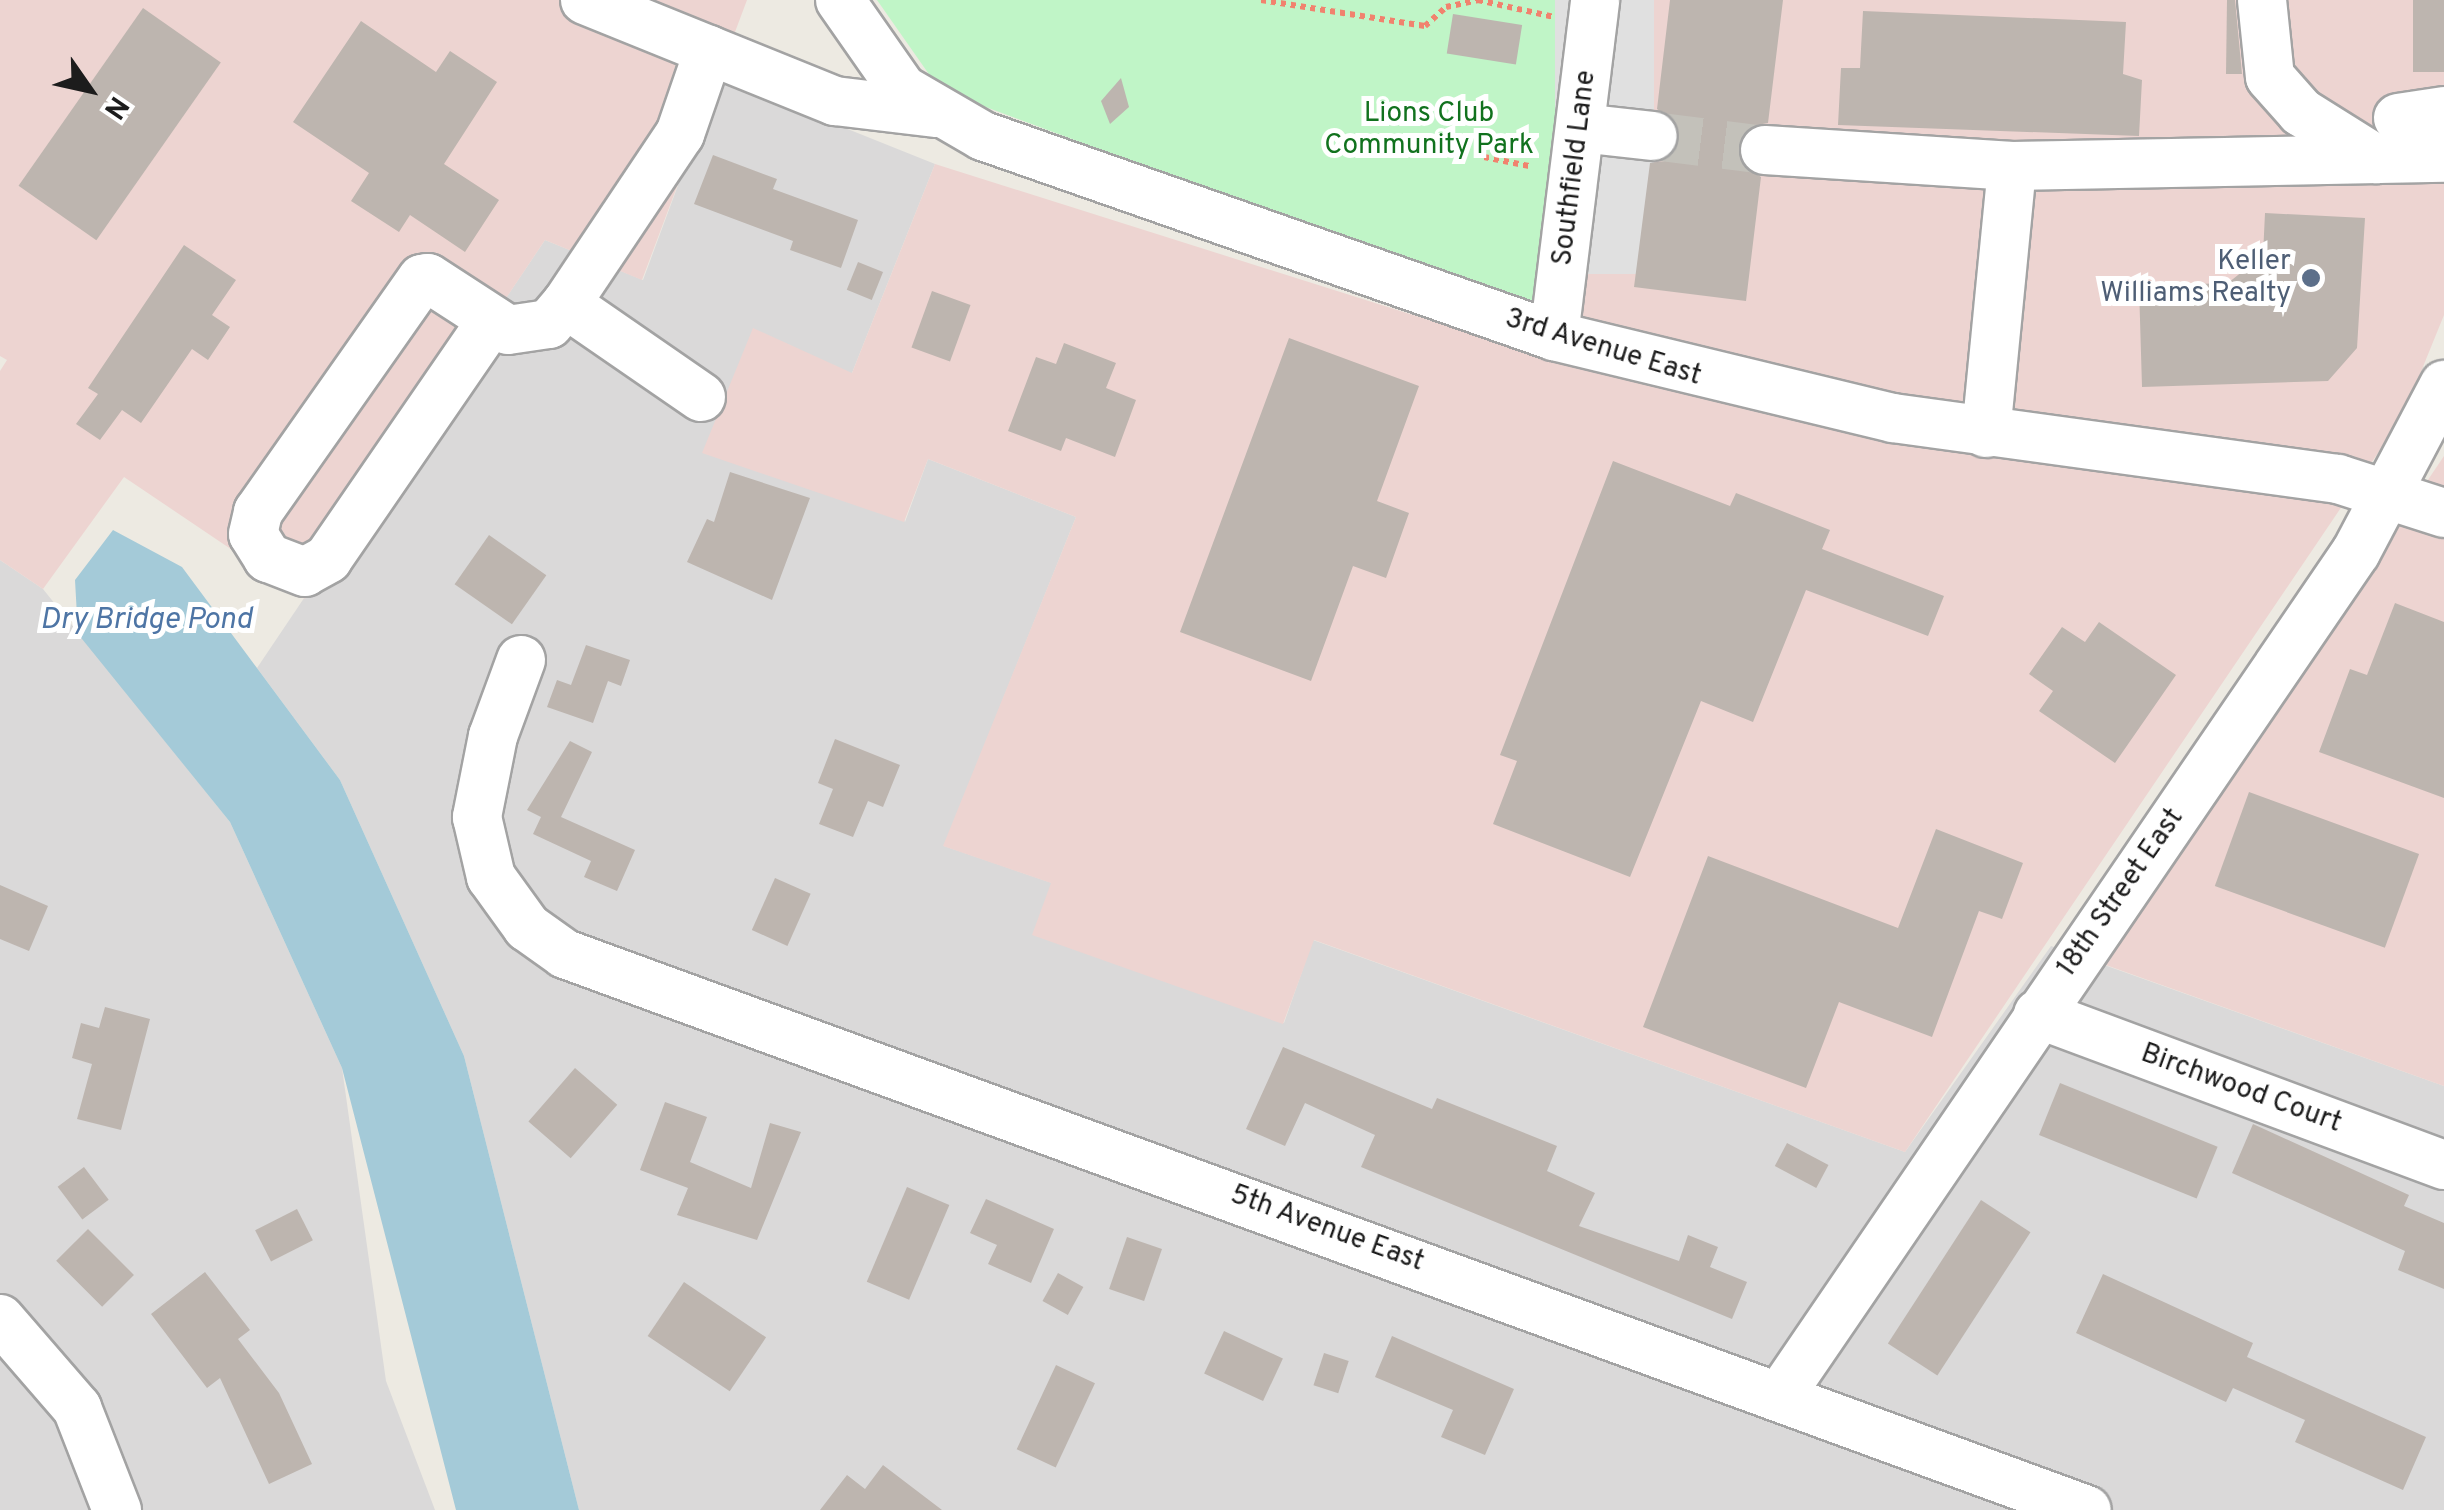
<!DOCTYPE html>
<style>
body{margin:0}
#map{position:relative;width:2444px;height:1510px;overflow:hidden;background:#edeae2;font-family:Overpass,sans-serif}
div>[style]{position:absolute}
.residential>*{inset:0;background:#dad9d9}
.commercial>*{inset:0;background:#edd4d1}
.park>*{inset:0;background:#c0f5c7}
.parking>*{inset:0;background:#e0e0e0;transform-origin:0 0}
.water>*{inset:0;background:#a4cad8}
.building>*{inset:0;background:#bdb5af;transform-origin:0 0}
.minor-tunnel>*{height:48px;margin-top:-24px;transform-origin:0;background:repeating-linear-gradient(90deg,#c3c1ba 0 48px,transparent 0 72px)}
.path>*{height:6px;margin-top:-3px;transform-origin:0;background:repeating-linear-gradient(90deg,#f1826e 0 5px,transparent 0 10px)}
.roads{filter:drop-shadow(2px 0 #a3a3a3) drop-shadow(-2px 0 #a3a3a3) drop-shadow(0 2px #a3a3a3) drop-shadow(0 -2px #a3a3a3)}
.minor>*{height:48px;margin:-24px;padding:0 24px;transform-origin:24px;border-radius:24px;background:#fff}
.dots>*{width:28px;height:28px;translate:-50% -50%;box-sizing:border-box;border:5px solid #fff;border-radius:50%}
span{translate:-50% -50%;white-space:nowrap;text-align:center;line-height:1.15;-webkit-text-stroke:10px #fff;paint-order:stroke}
.park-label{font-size:28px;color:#11721e}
.street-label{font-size:28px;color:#1c1c1c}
.service-label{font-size:28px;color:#4e5e75}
.right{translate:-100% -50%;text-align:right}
.water-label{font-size:30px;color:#4e75a5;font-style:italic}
.north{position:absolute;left:40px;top:40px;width:100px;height:100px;-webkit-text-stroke:8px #fff;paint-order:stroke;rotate:124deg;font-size:28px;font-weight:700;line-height:40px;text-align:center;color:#1c1c1c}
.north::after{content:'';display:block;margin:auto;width:35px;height:45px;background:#1c1c1c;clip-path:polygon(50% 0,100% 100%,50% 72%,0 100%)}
</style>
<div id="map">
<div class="residential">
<div style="clip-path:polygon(718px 77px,935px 164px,852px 373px,905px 522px,928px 459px,1076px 517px,944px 846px,1052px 883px,1284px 1023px,1313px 940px,1905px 1152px,2051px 946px,2444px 1086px,2444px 1510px,579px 1510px,464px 1056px,340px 780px,257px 668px,545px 240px,643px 280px)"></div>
<div style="clip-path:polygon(0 560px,43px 589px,230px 822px,342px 1068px,386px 1381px,435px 1510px,0 1510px)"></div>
</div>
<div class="commercial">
<div style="clip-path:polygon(0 0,747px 0,642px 280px,545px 240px,305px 599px,124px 477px,43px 589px,0 560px,0 371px,7px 360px,0 356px)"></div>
<div style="clip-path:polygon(1574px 0,2444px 0,2444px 315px,2403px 416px,1905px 1152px,1314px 940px,1283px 1024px,1032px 935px,1051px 883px,943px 846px,1076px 517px,928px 459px,904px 522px,702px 453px,753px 328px,852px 373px,935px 164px,1543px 356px)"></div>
<div style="clip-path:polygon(2444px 456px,2444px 1086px,2103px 964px)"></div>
</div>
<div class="park">
<div style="clip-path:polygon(877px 0,1574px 0,1541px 313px,940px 90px)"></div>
</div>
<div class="parking">
<div style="left:1555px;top:0;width:99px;height:274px"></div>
</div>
<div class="water">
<div style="clip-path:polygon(113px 530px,182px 567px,340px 780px,464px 1056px,579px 1510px,456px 1510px,342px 1068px,230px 822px,78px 634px,75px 580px)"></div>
</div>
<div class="building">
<div style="clip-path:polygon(1670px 0,1783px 0,1768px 123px,1752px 126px,1738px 147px,1741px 163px,1761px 177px,1746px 301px,1634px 287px,1650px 163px,1665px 161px,1680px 140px,1678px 124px,1657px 109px)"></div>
<div style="clip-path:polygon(2227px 0,2235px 0,2242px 74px,2226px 74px)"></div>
<div style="left:2413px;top:0;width:31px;height:72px"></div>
<div style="left:143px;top:8px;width:95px;height:217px;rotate:35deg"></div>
<div style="clip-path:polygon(1863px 11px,2126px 22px,2123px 74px,2142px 80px,2139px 136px,1838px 125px,1841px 68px,1860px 68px)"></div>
<div style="left:1453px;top:14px;width:70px;height:40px;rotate:9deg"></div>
<div style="clip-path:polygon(361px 21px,436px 72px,450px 51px,497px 82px,444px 164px,499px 200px,465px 252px,410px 215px,399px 232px,351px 201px,369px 173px,293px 122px)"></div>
<div style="clip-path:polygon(1121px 78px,1129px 107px,1110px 124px,1101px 101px)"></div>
<div style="clip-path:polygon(713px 155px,777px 179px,773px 189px,858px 220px,841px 268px,790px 250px,793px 241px,694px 204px)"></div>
<div style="clip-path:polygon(2265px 213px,2365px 218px,2357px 348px,2328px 381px,2142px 387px,2139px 286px,2228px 283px,2263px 255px)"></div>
<div style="clip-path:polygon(184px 245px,236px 280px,212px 315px,230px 327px,208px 360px,192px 349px,141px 423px,122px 410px,100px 440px,76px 424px,98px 394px,88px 388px)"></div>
<div style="left:858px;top:262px;width:27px;height:30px;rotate:22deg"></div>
<div style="left:932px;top:291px;width:41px;height:60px;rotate:20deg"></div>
<div style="clip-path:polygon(1289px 338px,1419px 386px,1377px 501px,1409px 513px,1386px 578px,1353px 566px,1311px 681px,1180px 632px)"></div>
<div style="clip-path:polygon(1064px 343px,1116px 363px,1106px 388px,1136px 400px,1115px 457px,1066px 438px,1061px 451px,1008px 431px,1036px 357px,1056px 364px)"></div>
<div style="clip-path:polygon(1613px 461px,1730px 506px,1736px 493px,1830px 530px,1822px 549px,1944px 596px,1928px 636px,1806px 590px,1753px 722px,1701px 701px,1630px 877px,1493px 824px,1517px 761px,1500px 755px)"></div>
<div style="clip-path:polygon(730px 472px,810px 498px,772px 600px,687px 562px,707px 519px,714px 522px)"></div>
<div style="left:489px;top:535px;width:70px;height:60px;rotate:35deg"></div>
<div style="clip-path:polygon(2395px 603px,2444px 622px,2444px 798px,2319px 752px,2350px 669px,2367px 675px)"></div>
<div style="clip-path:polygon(2099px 622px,2176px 675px,2115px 763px,2039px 711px,2053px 691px,2029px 674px,2062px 627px,2085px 642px)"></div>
<div style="clip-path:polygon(586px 645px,630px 660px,621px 686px,608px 681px,593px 723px,547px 707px,557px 680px,571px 685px)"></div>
<div style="clip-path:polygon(835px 739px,900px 765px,883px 807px,868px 801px,853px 837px,819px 824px,833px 789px,818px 783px)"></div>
<div style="clip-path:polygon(570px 741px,592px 752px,561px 817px,635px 850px,617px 891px,584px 877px,591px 861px,533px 834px,541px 817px,527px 810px)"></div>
<div style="left:2249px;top:792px;width:181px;height:100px;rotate:20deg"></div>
<div style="clip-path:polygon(1936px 829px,2023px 863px,2002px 919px,1979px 911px,1932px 1037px,1839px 1002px,1806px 1088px,1643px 1027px,1708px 856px,1898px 928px)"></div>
<div style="left:775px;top:878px;width:39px;height:57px;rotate:24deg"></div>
<div style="clip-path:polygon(0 885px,48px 906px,29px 951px,0 939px)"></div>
<div style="clip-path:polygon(105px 1007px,150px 1019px,121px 1130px,77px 1119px,92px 1064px,72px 1058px,81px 1023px,99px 1028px)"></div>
<div style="clip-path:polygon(1283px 1047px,1432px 1109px,1437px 1098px,1557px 1146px,1547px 1171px,1595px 1193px,1579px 1226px,1679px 1261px,1688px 1235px,1718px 1247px,1710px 1267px,1747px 1282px,1732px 1319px,1361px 1167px,1375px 1135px,1305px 1103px,1285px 1146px,1246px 1129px)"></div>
<div style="left:575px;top:1068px;width:56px;height:71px;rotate:41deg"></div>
<div style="left:2060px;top:1083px;width:170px;height:56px;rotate:22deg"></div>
<div style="clip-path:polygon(665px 1102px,707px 1117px,690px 1162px,751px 1188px,770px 1123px,801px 1132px,757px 1240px,677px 1215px,688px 1188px,640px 1170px)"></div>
<div style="clip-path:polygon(2253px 1124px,2409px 1195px,2404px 1206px,2444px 1223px,2444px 1289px,2398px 1270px,2405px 1251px,2232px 1173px)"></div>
<div style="left:1787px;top:1143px;width:47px;height:26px;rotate:28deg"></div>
<div style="left:84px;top:1167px;width:41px;height:33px;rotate:53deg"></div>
<div style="left:907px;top:1187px;width:46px;height:103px;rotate:23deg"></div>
<div style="clip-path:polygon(986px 1199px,1054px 1229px,1031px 1283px,988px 1264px,997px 1245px,970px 1233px)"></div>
<div style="left:1981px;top:1200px;width:59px;height:171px;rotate:33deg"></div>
<div style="left:297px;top:1209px;width:35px;height:47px;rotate:63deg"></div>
<div style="left:88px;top:1229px;width:65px;height:45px;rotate:45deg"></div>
<div style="left:1127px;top:1237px;width:37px;height:55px;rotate:19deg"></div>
<div style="clip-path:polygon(205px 1272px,250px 1330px,238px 1339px,279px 1393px,312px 1464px,269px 1484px,220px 1378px,207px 1388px,151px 1314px)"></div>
<div style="left:1058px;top:1273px;width:29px;height:32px;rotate:29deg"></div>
<div style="clip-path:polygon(2103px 1274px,2253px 1343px,2247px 1357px,2426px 1437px,2403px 1490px,2295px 1442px,2305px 1420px,2233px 1388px,2226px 1402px,2076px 1333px)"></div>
<div style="left:684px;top:1282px;width:99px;height:65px;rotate:34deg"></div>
<div style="left:1224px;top:1331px;width:65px;height:47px;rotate:25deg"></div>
<div style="clip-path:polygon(1392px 1336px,1514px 1389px,1485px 1455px,1441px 1437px,1453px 1410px,1375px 1377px)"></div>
<div style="left:1324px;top:1353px;width:26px;height:34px;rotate:18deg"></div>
<div style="left:1056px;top:1365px;width:43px;height:93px;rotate:25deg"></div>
<div style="clip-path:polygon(883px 1465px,942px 1510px,820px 1510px,847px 1475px,865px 1489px)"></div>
</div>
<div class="minor-tunnel">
<div style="left:1653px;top:136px;width:113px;rotate:7.1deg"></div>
</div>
<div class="path">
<div style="left:1261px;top:0;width:166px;rotate:9deg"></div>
<div style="left:1425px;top:26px;width:28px;rotate:-42deg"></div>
<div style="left:1446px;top:7px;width:33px;rotate:-12deg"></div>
<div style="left:1478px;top:0;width:78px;rotate:12.6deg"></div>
<div style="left:1484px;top:157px;width:46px;rotate:11.3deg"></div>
</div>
<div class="roads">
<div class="minor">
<div style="left:585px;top:0;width:270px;rotate:22deg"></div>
<div style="left:835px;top:101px;width:101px;rotate:6.8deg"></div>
<div style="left:840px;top:0;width:108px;rotate:55.1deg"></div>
<div style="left:902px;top:89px;width:94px;rotate:30.1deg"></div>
<div style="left:983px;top:136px;width:605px;rotate:19.3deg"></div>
<div style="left:1554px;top:336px;width:349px;rotate:13.6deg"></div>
<div style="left:1893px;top:418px;width:449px;rotate:7.8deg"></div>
<div style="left:2338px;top:479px;width:111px;rotate:17.8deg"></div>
<div style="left:2262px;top:0;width:77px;rotate:84.1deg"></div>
<div style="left:2270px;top:77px;width:47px;rotate:48.5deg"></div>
<div style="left:2301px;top:112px;width:89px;rotate:32.1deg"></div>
<div style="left:2398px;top:118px;width:47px;rotate:-8.7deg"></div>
<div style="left:1581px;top:128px;width:72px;rotate:6.3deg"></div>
<div style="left:1765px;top:150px;width:248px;rotate:3.7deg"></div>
<div style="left:2012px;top:166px;width:432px;rotate:-1.1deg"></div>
<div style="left:492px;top:320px;width:290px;rotate:124.5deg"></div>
<div style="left:328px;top:559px;width:26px;rotate:151deg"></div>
<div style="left:305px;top:572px;width:40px;rotate:-159deg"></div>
<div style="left:268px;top:558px;width:28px;rotate:-122deg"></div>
<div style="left:253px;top:534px;width:23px;rotate:-77deg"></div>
<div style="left:258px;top:512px;width:285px;rotate:-54.9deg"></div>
<div style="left:422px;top:279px;width:6px;rotate:-9deg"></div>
<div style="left:428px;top:278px;width:95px;rotate:33deg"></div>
<div style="left:508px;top:330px;width:41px;rotate:-8.3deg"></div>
<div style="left:549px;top:324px;width:26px;rotate:-50deg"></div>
<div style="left:1554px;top:336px;width:338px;rotate:-83deg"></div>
<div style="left:701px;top:397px;width:164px;rotate:-145.4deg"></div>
<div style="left:566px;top:304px;width:205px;rotate:-56.2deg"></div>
<div style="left:680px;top:134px;width:89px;rotate:-71deg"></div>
<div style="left:1986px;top:433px;width:268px;rotate:-84.4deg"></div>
<div style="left:521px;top:660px;width:81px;rotate:110.2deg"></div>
<div style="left:493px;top:736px;width:83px;rotate:101.2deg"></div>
<div style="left:477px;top:817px;width:62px;rotate:76.9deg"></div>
<div style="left:491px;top:877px;width:62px;rotate:54.2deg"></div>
<div style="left:527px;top:927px;width:47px;rotate:35.4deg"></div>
<div style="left:565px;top:954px;width:1620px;rotate:20.07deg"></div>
<div style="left:2038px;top:1014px;width:433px;rotate:20.4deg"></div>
<div style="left:0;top:1319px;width:118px;rotate:49.1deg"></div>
<div style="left:77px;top:1408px;width:110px;rotate:68.6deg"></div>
<div style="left:1782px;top:1393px;width:1018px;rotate:-55.69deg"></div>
<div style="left:2356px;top:552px;width:189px;rotate:-62.2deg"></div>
</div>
</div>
<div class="dots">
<div style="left:2311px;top:278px;background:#5c6f8a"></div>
</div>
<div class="park-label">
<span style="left:1429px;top:130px">Lions Club<br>Community Park</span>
</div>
<div class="street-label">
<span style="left:1575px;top:168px;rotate:-83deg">Southfield Lane</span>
<span style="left:1603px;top:348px;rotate:17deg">3rd Avenue East</span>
<span style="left:2121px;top:893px;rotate:-55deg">18th Street East</span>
<span style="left:2241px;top:1089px;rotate:20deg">Birchwood Court</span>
<span style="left:1327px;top:1229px;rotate:20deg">5th Avenue East</span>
</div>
<div class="service-label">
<span class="right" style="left:2291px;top:278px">Keller<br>Williams Realty</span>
</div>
<div class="water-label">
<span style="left:146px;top:621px">Dry Bridge Pond</span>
</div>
<div class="north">N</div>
</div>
